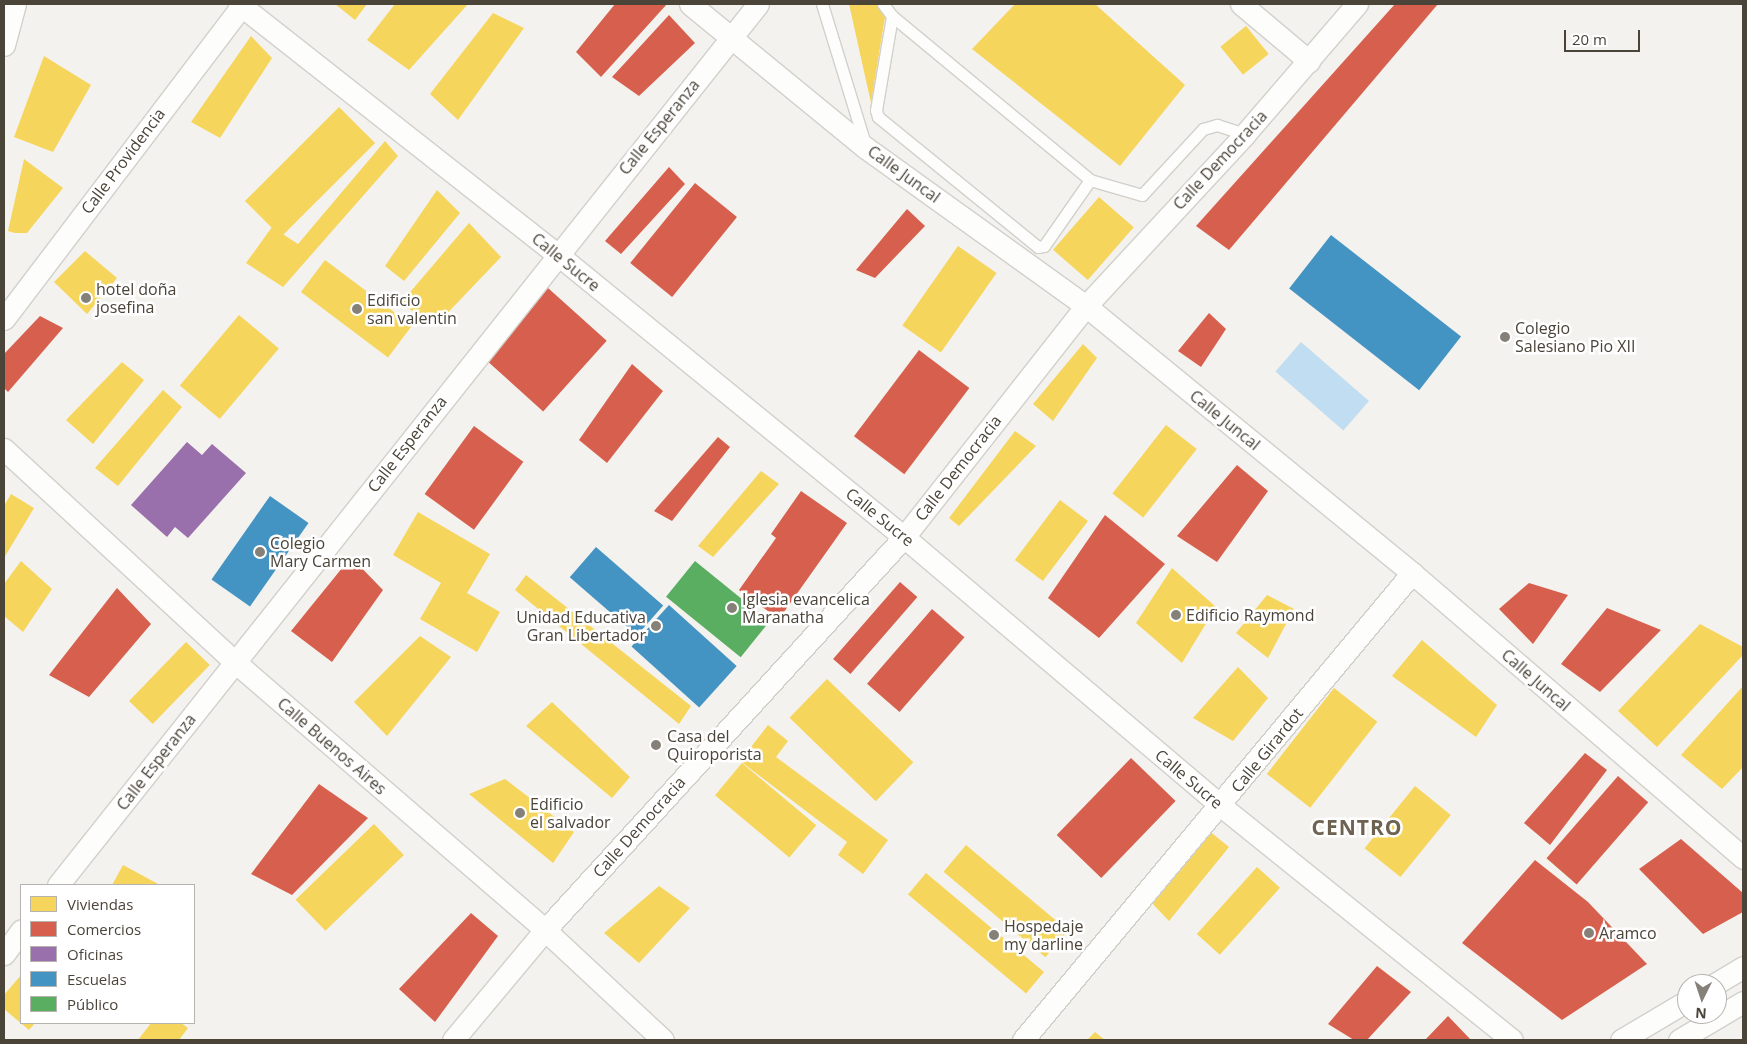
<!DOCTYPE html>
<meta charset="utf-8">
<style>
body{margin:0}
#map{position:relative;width:1747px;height:1044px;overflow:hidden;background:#f4f2ee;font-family:"Open Sans",sans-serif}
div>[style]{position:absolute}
.water>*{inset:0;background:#c0ddf1;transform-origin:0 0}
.homes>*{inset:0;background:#f6d55c;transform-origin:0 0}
.shops>*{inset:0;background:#d6604d;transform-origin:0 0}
.offices>*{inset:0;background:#9970ab}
.schools>*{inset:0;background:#4393c3;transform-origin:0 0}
.public>*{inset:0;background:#5aae61;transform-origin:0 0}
.roads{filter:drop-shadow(1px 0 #d2d0cb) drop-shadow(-1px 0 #d2d0cb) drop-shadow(0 1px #d2d0cb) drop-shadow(0 -1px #d2d0cb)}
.lane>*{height:11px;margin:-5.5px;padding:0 5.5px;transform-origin:5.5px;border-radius:5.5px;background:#fdfdfc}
.street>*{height:21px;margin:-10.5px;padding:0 10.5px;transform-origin:10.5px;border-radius:10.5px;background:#fdfdfc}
.dots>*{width:14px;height:14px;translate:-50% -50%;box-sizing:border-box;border:2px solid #fff;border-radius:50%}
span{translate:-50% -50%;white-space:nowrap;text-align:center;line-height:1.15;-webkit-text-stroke:5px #fff;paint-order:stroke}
.street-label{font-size:16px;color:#4b4439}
.poi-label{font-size:16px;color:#4b4439}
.left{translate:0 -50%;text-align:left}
.right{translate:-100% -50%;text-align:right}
.district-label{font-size:21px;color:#6e6250;font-weight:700;letter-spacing:1px}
.frame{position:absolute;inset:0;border:5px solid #4b4439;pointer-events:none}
.legend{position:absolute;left:20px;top:884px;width:175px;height:140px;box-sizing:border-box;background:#fff;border:1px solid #b7b4b0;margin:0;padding:6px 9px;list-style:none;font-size:15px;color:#4b4439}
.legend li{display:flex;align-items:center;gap:10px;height:25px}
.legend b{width:25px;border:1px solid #b7b4b0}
.north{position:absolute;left:1677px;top:974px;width:50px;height:50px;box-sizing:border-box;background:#fff;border:1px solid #b7b4b0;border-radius:50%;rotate:184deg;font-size:14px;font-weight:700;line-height:20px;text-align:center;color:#4b4439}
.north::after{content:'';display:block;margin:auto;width:18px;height:22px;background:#868178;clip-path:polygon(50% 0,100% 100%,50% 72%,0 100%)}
.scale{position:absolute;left:1564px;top:30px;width:76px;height:22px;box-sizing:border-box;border:2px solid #4b4439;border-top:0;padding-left:6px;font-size:15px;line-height:18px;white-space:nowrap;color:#4b4439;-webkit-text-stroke:4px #fff;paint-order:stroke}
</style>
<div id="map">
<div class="water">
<div style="left:1301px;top:342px;width:90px;height:39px;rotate:41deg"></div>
</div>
<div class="homes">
<div style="clip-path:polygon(335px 4px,367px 4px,355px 20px)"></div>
<div style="clip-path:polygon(395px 4px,468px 4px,409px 70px,367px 40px)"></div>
<div style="clip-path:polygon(849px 4px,879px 4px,886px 11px,871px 103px)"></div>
<div style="clip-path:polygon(1015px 4px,1095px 4px,1185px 85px,1120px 166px,972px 49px)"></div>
<div style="clip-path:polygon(493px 13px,524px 28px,458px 120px,430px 94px)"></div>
<div style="left:1246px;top:26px;width:36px;height:33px;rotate:51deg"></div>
<div style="clip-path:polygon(251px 36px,272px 58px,220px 138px,191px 122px)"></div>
<div style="clip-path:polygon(44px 56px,91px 85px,53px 152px,14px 137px)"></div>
<div style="left:339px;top:107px;width:51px;height:133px;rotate:45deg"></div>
<div style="clip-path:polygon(385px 141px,398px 156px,283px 287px,246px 263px,272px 227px,298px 244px)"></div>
<div style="clip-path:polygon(24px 159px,63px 188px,27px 233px,15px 233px,8px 231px)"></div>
<div style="clip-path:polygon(437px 190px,460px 213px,404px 281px,385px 266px)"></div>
<div style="left:1099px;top:197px;width:46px;height:70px;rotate:41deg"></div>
<div style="clip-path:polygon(469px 223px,501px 257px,437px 324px,400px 304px)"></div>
<div style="left:958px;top:246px;width:47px;height:97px;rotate:35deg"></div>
<div style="clip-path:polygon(85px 251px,117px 278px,87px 314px,54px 282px)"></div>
<div style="left:325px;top:260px;width:109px;height:40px;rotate:37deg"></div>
<div style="left:239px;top:315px;width:52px;height:92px;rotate:40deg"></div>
<div style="clip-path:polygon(1083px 344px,1097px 358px,1053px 421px,1033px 404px)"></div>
<div style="clip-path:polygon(122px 362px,144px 380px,93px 444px,66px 420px)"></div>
<div style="clip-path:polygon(163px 390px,182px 407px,118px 486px,95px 468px)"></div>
<div style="left:1166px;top:425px;width:39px;height:87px;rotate:38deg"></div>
<div style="clip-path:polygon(1015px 431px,1036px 446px,959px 526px,949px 518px)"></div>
<div style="clip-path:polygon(761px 471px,779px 484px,713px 557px,698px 546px)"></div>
<div style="clip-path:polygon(11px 494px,34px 508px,4px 558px,4px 506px)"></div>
<div style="left:1060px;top:500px;width:35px;height:75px;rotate:37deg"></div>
<div style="clip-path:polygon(418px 512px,490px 554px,467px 593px,500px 612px,477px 652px,420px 619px,441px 583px,393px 555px)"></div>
<div style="clip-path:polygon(21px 561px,52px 589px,23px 632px,4px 616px,4px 584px)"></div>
<div style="clip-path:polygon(1172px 568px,1216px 607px,1182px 663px,1136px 623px)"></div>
<div style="clip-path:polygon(526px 575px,691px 706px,679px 724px,515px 590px)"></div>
<div style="clip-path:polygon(1267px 595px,1294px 609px,1268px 658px,1236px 633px)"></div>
<div style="clip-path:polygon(1700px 624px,1743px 647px,1743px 655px,1657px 747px,1618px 711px)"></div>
<div style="clip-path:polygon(420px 636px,451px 657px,387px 736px,354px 702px)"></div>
<div style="clip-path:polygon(1422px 640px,1497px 705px,1476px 737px,1392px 676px)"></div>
<div style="left:186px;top:642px;width:33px;height:82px;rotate:44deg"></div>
<div style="clip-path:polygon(1238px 667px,1268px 698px,1233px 741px,1193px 718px)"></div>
<div style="left:827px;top:679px;width:120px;height:54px;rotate:44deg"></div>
<div style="clip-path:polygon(1743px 686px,1743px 767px,1722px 789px,1681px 755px)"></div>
<div style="left:1334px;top:688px;width:55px;height:109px;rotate:38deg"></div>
<div style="clip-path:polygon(552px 702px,630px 777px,612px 798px,526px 726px)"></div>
<div style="clip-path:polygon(768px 725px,788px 741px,776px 757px,888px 840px,863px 874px,838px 855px,847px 842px,740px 761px)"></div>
<div style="left:742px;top:763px;width:97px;height:42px;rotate:40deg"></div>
<div style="clip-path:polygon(505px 779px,574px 832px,553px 863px,469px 794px)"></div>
<div style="left:1415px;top:786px;width:46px;height:80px;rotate:39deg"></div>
<div style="left:374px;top:824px;width:43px;height:109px;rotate:46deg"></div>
<div style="clip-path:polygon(1208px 830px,1229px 847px,1169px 921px,1150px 901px,1181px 868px)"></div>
<div style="left:966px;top:845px;width:133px;height:35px;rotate:40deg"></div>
<div style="clip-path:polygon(123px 865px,160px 885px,112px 885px)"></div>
<div style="left:1257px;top:867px;width:31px;height:90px;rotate:42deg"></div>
<div style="left:926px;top:873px;width:154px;height:28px;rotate:40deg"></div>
<div style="clip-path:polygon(659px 886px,690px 908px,639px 963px,604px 933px)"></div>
<div style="clip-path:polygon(21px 975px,21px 1023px,35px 1023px,29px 1030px,4px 1009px,4px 995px)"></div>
<div style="clip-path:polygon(151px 1023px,181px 1023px,188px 1028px,179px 1040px,138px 1040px)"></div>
<div style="clip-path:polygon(1095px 1032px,1105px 1040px,1087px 1040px)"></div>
</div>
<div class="shops">
<div style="clip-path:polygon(615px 4px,667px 4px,601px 77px,576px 52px)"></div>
<div style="clip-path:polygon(1395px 4px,1438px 4px,1229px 250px,1196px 226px)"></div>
<div style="clip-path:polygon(669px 15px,695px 43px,639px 96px,612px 77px)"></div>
<div style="clip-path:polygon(669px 167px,685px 184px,621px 254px,605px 241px)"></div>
<div style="left:695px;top:183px;width:54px;height:103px;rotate:39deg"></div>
<div style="clip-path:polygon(907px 209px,925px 226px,875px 278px,856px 270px)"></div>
<div style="left:548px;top:288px;width:79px;height:95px;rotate:42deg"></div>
<div style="clip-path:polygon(1209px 313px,1226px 329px,1201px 367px,1178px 351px)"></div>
<div style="clip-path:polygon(40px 316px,63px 328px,8px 392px,4px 388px,4px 354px)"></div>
<div style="left:919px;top:350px;width:63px;height:108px;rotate:37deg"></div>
<div style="clip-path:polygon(632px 364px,663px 391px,607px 463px,579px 440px)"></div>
<div style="left:474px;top:426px;width:61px;height:84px;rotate:36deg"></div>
<div style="clip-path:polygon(718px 437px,730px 447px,672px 521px,654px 511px)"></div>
<div style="clip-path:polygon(1237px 465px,1268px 491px,1217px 562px,1177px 536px)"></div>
<div style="clip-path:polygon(801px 491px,847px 523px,779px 619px,739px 590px,776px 538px,771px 534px)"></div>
<div style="clip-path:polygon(1105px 515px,1165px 564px,1099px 638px,1048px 598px)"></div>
<div style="clip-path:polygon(351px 557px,383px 590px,332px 662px,291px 631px)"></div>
<div style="left:900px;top:582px;width:23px;height:102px;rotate:41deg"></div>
<div style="clip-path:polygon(1529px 583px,1568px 595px,1533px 644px,1499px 609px)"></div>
<div style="clip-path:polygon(117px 588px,151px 624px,89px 697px,49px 675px)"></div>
<div style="clip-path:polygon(1607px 608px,1661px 630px,1600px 692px,1561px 664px)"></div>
<div style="left:932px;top:609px;width:43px;height:99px;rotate:41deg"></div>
<div style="clip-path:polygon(1585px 753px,1607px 770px,1550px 845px,1524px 823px)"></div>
<div style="left:1131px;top:758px;width:62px;height:107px;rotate:44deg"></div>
<div style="left:1618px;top:776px;width:40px;height:109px;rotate:41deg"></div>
<div style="clip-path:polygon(319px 784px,368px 818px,292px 895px,251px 874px)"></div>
<div style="clip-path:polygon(1681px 839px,1743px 893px,1743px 912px,1703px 934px,1639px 869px)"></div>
<div style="clip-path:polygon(1535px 860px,1588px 902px,1647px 964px,1562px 1020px,1462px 943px)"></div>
<div style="clip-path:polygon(471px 913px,498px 936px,435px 1022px,399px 989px)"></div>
<div style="clip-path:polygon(1377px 966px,1411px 992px,1367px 1040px,1354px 1040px,1328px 1024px)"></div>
<div style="clip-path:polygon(1448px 1016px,1471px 1040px,1425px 1040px)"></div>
</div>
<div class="offices">
<div style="clip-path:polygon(187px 442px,202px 455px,212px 444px,246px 473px,188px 538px,175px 527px,167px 537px,131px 505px)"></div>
</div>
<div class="schools">
<div style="left:1331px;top:235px;width:165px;height:68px;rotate:38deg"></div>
<div style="left:270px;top:496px;width:47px;height:102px;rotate:35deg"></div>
<div style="left:596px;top:547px;width:89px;height:40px;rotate:41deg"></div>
<div style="left:669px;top:605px;width:91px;height:56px;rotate:42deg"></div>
</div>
<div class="public">
<div style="left:695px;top:561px;width:96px;height:46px;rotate:39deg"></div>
</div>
<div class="roads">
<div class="lane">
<div style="left:822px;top:4px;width:146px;rotate:72.9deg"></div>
<div style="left:883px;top:4px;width:15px;rotate:53deg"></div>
<div style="left:1090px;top:180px;width:80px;rotate:124.9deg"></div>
<div style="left:1044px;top:246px;width:6px;rotate:171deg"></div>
<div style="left:1038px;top:247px;width:206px;rotate:-140.9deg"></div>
<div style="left:878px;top:117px;width:7px;rotate:-106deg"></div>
<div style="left:876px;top:110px;width:95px;rotate:-80.3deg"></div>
<div style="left:892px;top:16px;width:257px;rotate:39.6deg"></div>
<div style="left:1090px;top:180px;width:54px;rotate:16.1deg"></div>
<div style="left:1142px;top:195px;width:90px;rotate:-47.3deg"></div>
<div style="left:1203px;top:129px;width:15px;rotate:-16deg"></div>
<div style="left:1217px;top:125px;width:29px;rotate:18deg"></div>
</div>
<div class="street">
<div style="left:239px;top:4px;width:405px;rotate:38.2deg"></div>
<div style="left:557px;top:254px;width:448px;rotate:39.2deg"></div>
<div style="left:904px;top:537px;width:416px;rotate:40.3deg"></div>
<div style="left:1221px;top:806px;width:373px;rotate:38.8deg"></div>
<div style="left:690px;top:4px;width:227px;rotate:39.3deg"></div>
<div style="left:866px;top:148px;width:271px;rotate:35.7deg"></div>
<div style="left:1086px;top:306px;width:421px;rotate:39.3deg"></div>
<div style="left:1412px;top:573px;width:437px;rotate:40.7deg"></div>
<div style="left:1241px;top:4px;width:89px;rotate:40deg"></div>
<div style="left:4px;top:45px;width:42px;rotate:-75deg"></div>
<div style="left:4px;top:319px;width:395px;rotate:-52.8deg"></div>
<div style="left:4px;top:449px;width:314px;rotate:42.7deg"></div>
<div style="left:235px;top:662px;width:410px;rotate:40.8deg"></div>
<div style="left:545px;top:930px;width:161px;rotate:43deg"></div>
<div style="left:58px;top:885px;width:1125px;rotate:-51.53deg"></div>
<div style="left:4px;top:954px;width:29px;rotate:-54deg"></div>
<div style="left:1715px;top:984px;width:33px;rotate:-31deg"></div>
<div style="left:453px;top:1040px;width:143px;rotate:-50.1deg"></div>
<div style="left:545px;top:930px;width:532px;rotate:-47.59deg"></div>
<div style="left:904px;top:537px;width:294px;rotate:-51.8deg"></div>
<div style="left:1086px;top:306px;width:234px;rotate:-47.2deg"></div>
<div style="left:1245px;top:134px;width:172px;rotate:-49.3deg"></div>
<div style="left:1023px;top:1040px;width:608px;rotate:-50.21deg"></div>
<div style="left:1621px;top:1040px;width:77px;rotate:-30.6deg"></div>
<div style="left:1679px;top:1040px;width:74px;rotate:-30.7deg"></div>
</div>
</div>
<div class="dots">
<div style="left:86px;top:298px;background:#868178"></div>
<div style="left:357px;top:309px;background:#868178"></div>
<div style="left:1505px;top:337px;background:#868178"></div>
<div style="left:260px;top:552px;background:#868178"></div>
<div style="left:732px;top:608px;background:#868178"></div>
<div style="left:1176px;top:615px;background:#868178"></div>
<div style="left:656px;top:626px;background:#868178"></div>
<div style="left:656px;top:745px;background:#868178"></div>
<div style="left:520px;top:813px;background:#868178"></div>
<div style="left:1589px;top:933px;background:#868178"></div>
<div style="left:994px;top:935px;background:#868178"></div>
</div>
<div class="street-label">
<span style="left:659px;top:127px;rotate:-51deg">Calle Esperanza</span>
<span style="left:1220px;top:160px;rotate:-47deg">Calle Democracia</span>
<span style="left:123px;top:161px;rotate:-53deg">Calle Providencia</span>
<span style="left:904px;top:174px;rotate:36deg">Calle Juncal</span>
<span style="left:566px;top:262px;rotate:39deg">Calle Sucre</span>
<span style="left:1225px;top:420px;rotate:39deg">Calle Juncal</span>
<span style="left:407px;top:444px;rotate:-52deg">Calle Esperanza</span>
<span style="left:958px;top:468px;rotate:-52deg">Calle Democracia</span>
<span style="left:880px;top:517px;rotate:39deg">Calle Sucre</span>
<span style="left:1536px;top:680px;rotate:41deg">Calle Juncal</span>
<span style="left:332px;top:746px;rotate:41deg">Calle Buenos Aires</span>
<span style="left:1267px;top:750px;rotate:-51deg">Calle Girardot</span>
<span style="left:156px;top:762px;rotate:-52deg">Calle Esperanza</span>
<span style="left:1189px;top:779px;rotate:40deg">Calle Sucre</span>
<span style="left:639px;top:827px;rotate:-48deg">Calle Democracia</span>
</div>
<div class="poi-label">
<span class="left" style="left:96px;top:298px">hotel doña<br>josefina</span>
<span class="left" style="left:367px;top:309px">Edificio<br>san valentin</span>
<span class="left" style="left:1515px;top:337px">Colegio<br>Salesiano Pio XII</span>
<span class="left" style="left:270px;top:552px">Colegio<br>Mary Carmen</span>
<span class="left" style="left:742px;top:608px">Iglesia evancelica<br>Maranatha</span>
<span class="left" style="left:1186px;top:615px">Edificio Raymond</span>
<span class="right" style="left:646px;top:626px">Unidad Educativa<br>Gran Libertador</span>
<span class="left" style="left:667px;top:745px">Casa del<br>Quiroporista</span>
<span class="left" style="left:530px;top:813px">Edificio<br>el salvador</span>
<span class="left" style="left:1004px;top:935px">Hospedaje<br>my darline</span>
<span class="left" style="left:1599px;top:933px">Aramco</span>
</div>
<div class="district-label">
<span style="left:1357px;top:827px">CENTRO</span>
</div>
<div class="frame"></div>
<ul class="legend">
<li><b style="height:14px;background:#f6d55c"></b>Viviendas</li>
<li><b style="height:14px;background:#d6604d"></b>Comercios</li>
<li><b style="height:14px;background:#9970ab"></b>Oficinas</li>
<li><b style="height:14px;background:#4393c3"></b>Escuelas</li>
<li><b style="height:14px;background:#5aae61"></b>Público</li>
</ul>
<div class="north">N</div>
<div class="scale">20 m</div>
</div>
